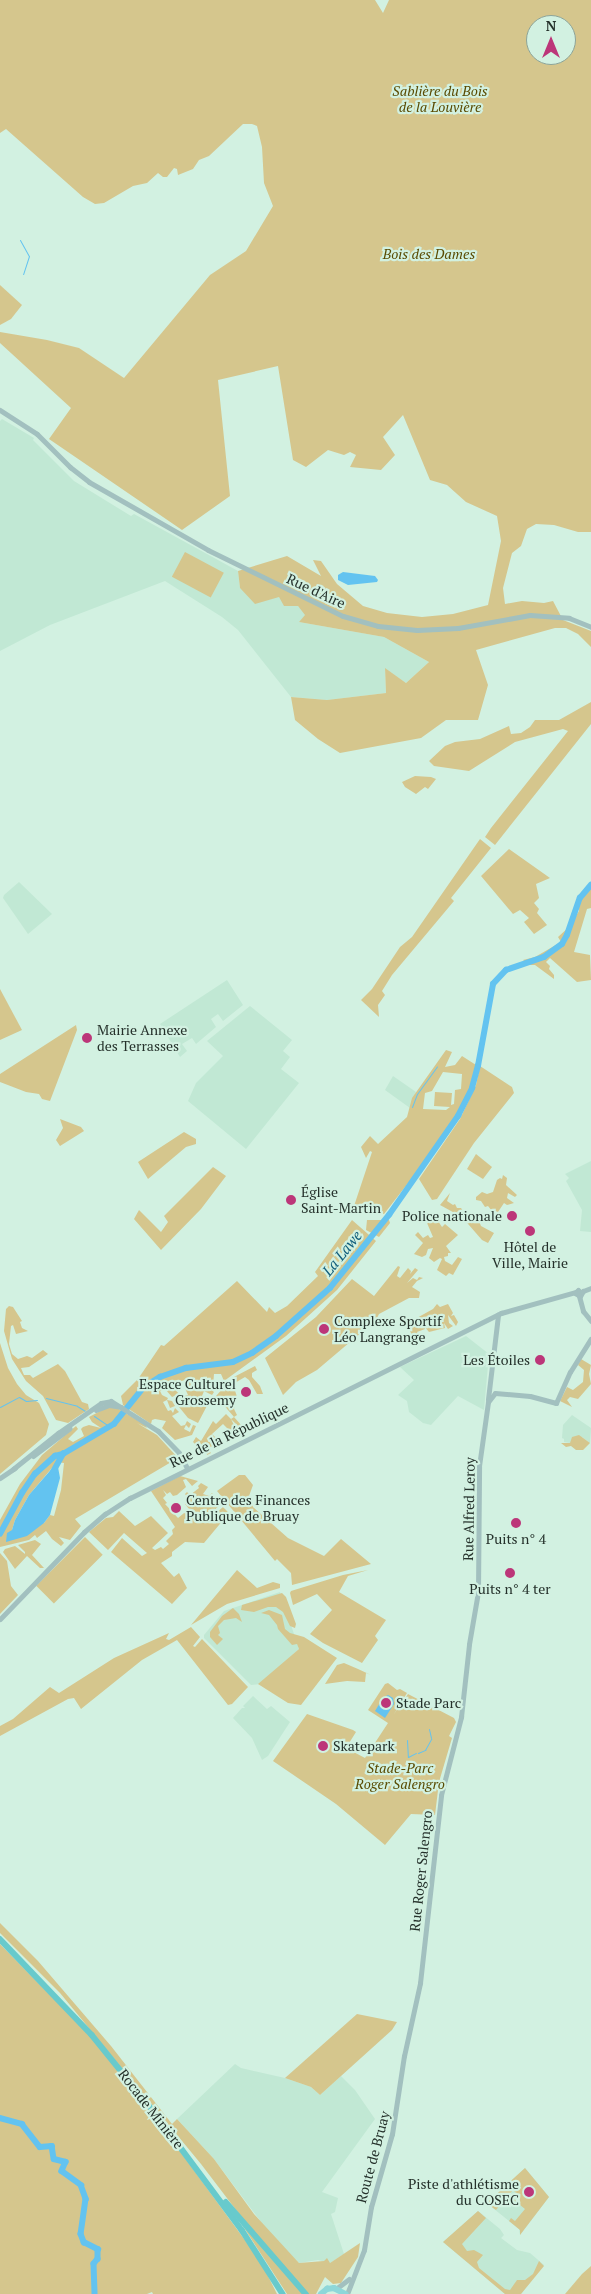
<!DOCTYPE html>
<meta charset="utf-8">
<style>
body{margin:0}
#map{position:relative;width:591px;height:2294px;overflow:hidden;background:#d2f1e1;font-family:"PT Serif",serif}
div>[style]{position:absolute}
.built>*{inset:0;background:#c1e8d4}
.green>*{inset:0;background:#d5c68d;transform-origin:0 0}
.water>*{inset:0;background:#63c3f0}
.stream>*{height:1px;margin:-0.5px;padding:0 0.5px;transform-origin:0.5px;border-radius:0.5px;background:#63c3f0}
.river>*{height:5.5px;margin:-2.75px;padding:0 2.75px;transform-origin:2.75px;border-radius:2.75px;background:#63c3f0}
.secondary>*{height:5px;margin:-2.5px;padding:0 2.5px;transform-origin:2.5px;border-radius:2.5px;background:#a2c0bf}
.primary>*{height:5.5px;margin:-2.75px;padding:0 2.75px;transform-origin:2.75px;border-radius:2.75px;background:#8ed7d9}
.trunk>*{height:5.5px;margin:-2.75px;padding:0 2.75px;transform-origin:2.75px;border-radius:2.75px;background:#68cacc}
.dots>*{width:14px;height:14px;translate:-50% -50%;box-sizing:border-box;border:2px solid #d2f1e1;border-radius:50%}
span{translate:-50% -50%;white-space:nowrap;text-align:center;line-height:1.15;-webkit-text-stroke:4.5px #d2f1e1;paint-order:stroke}
.park-label{font-size:14px;color:#594a01;font-style:italic}
.street-label{font-size:14px;color:#25312b}
.poi-label{font-size:14px;color:#25312b}
.left{translate:0 -50%;text-align:left}
.right{translate:-100% -50%;text-align:right}
.water-label{font-size:15px;color:#125e7c;font-style:italic}
.north{position:absolute;left:526px;top:15px;width:50px;height:50px;box-sizing:border-box;background:#d2f1e1;border:1px solid #8da498;border-radius:50%;rotate:0deg;font-size:14px;font-weight:700;line-height:20px;text-align:center;color:#25312b}
.north::after{content:'';display:block;margin:auto;width:18px;height:22px;background:#bc3679;clip-path:polygon(50% 0,100% 100%,50% 72%,0 100%)}
</style>
<div id="map">
<div class="built">
<div style="clip-path:polygon(2px 419px,34px 438px,33px 440px,74px 481px,131px 516px,134px 514px,238px 571px,240px 588px,279px 597px,298px 606px,306px 615px,299px 622px,384px 637px,429px 662px,406px 683px,385px 669px,386px 693px,327px 700px,291px 697px,238px 630px,222px 617px,165px 581px,50px 625px,0 651px,0 421px)"></div>
<div style="clip-path:polygon(19px 882px,52px 914px,28px 934px,3px 898px,4px 895px)"></div>
<div style="clip-path:polygon(227px 980px,243px 1005px,223px 1021px,218px 1014px,211px 1019px,216px 1027px,196px 1044px,192px 1038px,182px 1044px,187px 1051px,180px 1057px,160px 1024px)"></div>
<div style="clip-path:polygon(250px 1006px,292px 1040px,283px 1051px,290px 1057px,281px 1069px,299px 1083px,246px 1149px,188px 1101px,196px 1083px,223px 1056px,207px 1041px)"></div>
<div style="clip-path:polygon(393px 1076px,416px 1092px,410px 1108px,385px 1090px)"></div>
<div style="clip-path:polygon(591px 1161px,591px 1232px,580px 1231px,582px 1210px,566px 1181px,569px 1178px,565px 1174px)"></div>
<div style="clip-path:polygon(466px 1336px,489px 1354px,484px 1410px,458px 1396px,431px 1425px,423px 1423px,409px 1412px,407px 1401px,398px 1395px,414px 1380px,400px 1367px)"></div>
<div style="clip-path:polygon(572px 1415px,591px 1428px,590px 1443px,582px 1437px,570px 1443px,564px 1442px,564px 1439px,562px 1438px,563px 1425px)"></div>
<div style="clip-path:polygon(280px 1592px,299px 1649px,260px 1684px,251px 1685px,204px 1638px,204px 1635px,224px 1611px)"></div>
<div style="clip-path:polygon(253px 1696px,267px 1709px,271px 1706px,290px 1722px,268px 1756px,262px 1760px,252px 1738px,233px 1718px,242px 1708px,245px 1708px,243px 1706px)"></div>
<div style="clip-path:polygon(235px 2064px,241px 2068px,285px 2078px,311px 2087px,320px 2095px,341px 2076px,355px 2090px,375px 2119px,322px 2192px,338px 2198px,335px 2212px,331px 2214px,344px 2254px,330px 2263px,318px 2260px,299px 2263px,267px 2230px,214px 2159px,177px 2119px)"></div>
<div style="clip-path:polygon(525px 2168px,549px 2197px,520px 2235px,519px 2229px,489px 2205px,489px 2201px)"></div>
<div style="clip-path:polygon(478px 2211px,500px 2229px,504px 2235px,501px 2238px,517px 2250px,530px 2253px,544px 2265px,521px 2294px,505px 2294px,443px 2242px)"></div>
</div>
<div class="green">
<div style="clip-path:polygon(evenodd,0 0,375px 0,383px 13px,389px 0,591px 0,591px 532px,578px 532px,554px 525px,536px 524px,527px 529px,521px 546px,512px 553px,503px 588px,505px 604px,522px 601px,544px 603px,553px 601px,563px 620px,591px 631px,591px 647px,578px 634px,566px 628px,555px 628px,476px 650px,488px 685px,478px 720px,446px 720px,421px 738px,340px 753px,318px 739px,295px 720px,291px 697px,327px 700px,386px 693px,385px 668px,406px 683px,429px 662px,384px 637px,299px 622px,305px 615px,298px 606px,284px 606px,279px 597px,255px 604px,240px 588px,238px 571px,287px 556px,321px 576px,313px 560px,321px 561px,337px 584px,363px 606px,387px 613px,422px 617px,453px 614px,488px 605px,501px 541px,497px 516px,466px 502px,447px 485px,430px 480px,403px 415px,383px 437px,395px 455px,381px 470px,350px 467px,356px 455px,350px 452px,344px 455px,328px 450px,306px 467px,293px 460px,278px 366px,218px 380px,230px 496px,182px 530px,49px 439px,71px 408px,0 343px,0 332px,47px 340px,79px 348px,124px 378px,210px 275px,246px 251px,273px 206px,264px 183px,262px 147px,257px 126px,252px 124px,243px 124px,209px 156px,199px 160px,193px 169px,178px 175px,177px 169px,174px 168px,167px 177px,163px 177px,158px 173px,147px 183px,133px 186px,104px 203px,95px 204px,83px 197px,6px 129px,0 133px,0 0,536px 25px,566px 25px,566px 55px,536px 55px,536px 25px)"></div>
<div style="clip-path:polygon(0 285px,22px 305px,11px 319px,0 325px)"></div>
<div style="left:185px;top:552px;width:44px;height:28px;rotate:28deg"></div>
<div style="clip-path:polygon(591px 702px,591px 724px,495px 845px,485px 837px,491px 828px,568px 731px,563px 729px,515px 742px,469px 771px,434px 766px,429px 761px,445px 746px,455px 742px,480px 739px,509px 726px,511px 734px,521px 733px,530px 727px,535px 720px,559px 720px)"></div>
<div style="clip-path:polygon(415px 776px,431px 777px,436px 779px,428px 789px,425px 787px,416px 794px,405px 787px,402px 782px)"></div>
<div style="clip-path:polygon(480px 839px,491px 848px,451px 898px,454px 901px,392px 975px,382px 991px,385px 995px,378px 1005px,379px 1017px,361px 1000px,372px 989px,400px 947px,412px 937px)"></div>
<div style="clip-path:polygon(509px 849px,550px 878px,536px 884px,539px 898px,534px 903px,539px 909px,537px 913px,547px 925px,534px 934px,524px 922px,529px 918px,520px 910px,513px 914px,481px 876px)"></div>
<div style="clip-path:polygon(591px 882px,591px 908px,587px 909px,574px 952px,590px 955px,591px 980px,577px 982px,550px 958px,546px 962px,550px 966px,549px 969px,554px 975px,554px 979px,535px 965px,529px 965px,523px 960px,535px 957px,561px 942px,558px 937px,569px 927px,579px 911px,578px 896px)"></div>
<div style="clip-path:polygon(0 989px,22px 1030px,0 1040px)"></div>
<div style="clip-path:polygon(76px 1025px,77px 1030px,50px 1101px,42px 1099px,39px 1094px,26px 1092px,0 1082px,0 1074px)"></div>
<div style="clip-path:polygon(evenodd,446px 1050px,452px 1052px,445px 1067px,455px 1065px,462px 1056px,476px 1065px,469px 1091px,455px 1117px,433px 1151px,384px 1214px,375px 1214px,374px 1209px,369px 1207px,364px 1213px,356px 1213px,357px 1208px,354px 1206px,372px 1152px,370px 1151px,366px 1158px,361px 1147px,370px 1136px,378px 1144px,407px 1117px,412px 1098px,446px 1050px,443px 1072px,462px 1074px,461px 1089px,455px 1090px,454px 1104px,451px 1105px,452px 1093px,435px 1092px,434px 1106px,450px 1107px,446px 1110px,423px 1109px,425px 1093px,432px 1091px,443px 1072px)"></div>
<div style="clip-path:polygon(480px 1066px,512px 1087px,514px 1093px,474px 1143px,437px 1199px,432px 1200px,419px 1179px,460px 1119px,476px 1085px)"></div>
<div style="clip-path:polygon(60px 1119px,81px 1127px,84px 1131px,60px 1146px,56px 1140px,63px 1128px)"></div>
<div style="clip-path:polygon(184px 1132px,196px 1139px,196px 1144px,186px 1147px,148px 1179px,138px 1162px)"></div>
<div style="clip-path:polygon(476px 1154px,492px 1167px,483px 1179px,467px 1169px)"></div>
<div style="clip-path:polygon(213px 1167px,226px 1176px,201px 1209px,161px 1250px,134px 1219px,139px 1210px,161px 1232px,168px 1222px,164px 1216px)"></div>
<div style="clip-path:polygon(503px 1175px,507px 1178px,506px 1185px,517px 1195px,515px 1197px,508px 1193px,507px 1198px,514px 1203px,507px 1205px,504px 1203px,498px 1212px,493px 1210px,492px 1211px,488px 1206px,485px 1207px,481px 1201px,476px 1200px,476px 1197px,482px 1192px,487px 1194px,493px 1192px,497px 1180px,500px 1178px,502px 1179px)"></div>
<div style="clip-path:polygon(450px 1193px,447px 1201px,453px 1205px,455px 1204px,457px 1208px,461px 1208px,465px 1214px,467px 1213px,471px 1218px,473px 1217px,476px 1221px,479px 1221px,481px 1226px,494px 1233px,488px 1243px,482px 1240px,462px 1217px,440px 1205px)"></div>
<div style="clip-path:polygon(436px 1218px,442px 1227px,445px 1224px,458px 1235px,446px 1246px,451px 1253px,448px 1253px,448px 1256px,444px 1257px,445px 1261px,452px 1265px,458px 1257px,462px 1259px,453px 1275px,449px 1273px,446px 1276px,437px 1270px,442px 1259px,440px 1258px,434px 1262px,429px 1258px,433px 1248px,428px 1249px,426px 1255px,422px 1257px,414px 1254px,423px 1243px,415px 1235px,418px 1232px,423px 1238px,428px 1235px,430px 1238px,433px 1237px,427px 1223px)"></div>
<div style="clip-path:polygon(352px 1220px,376px 1241px,337px 1290px,286px 1336px,224px 1381px,221px 1374px,214px 1374px,213px 1386px,210px 1380px,201px 1377px,200px 1380px,204px 1381px,203px 1382px,214px 1392px,212px 1395px,204px 1391px,202px 1396px,210px 1400px,198px 1423px,188px 1418px,175px 1402px,176px 1398px,188px 1395px,184px 1386px,187px 1384px,185px 1380px,178px 1382px,179px 1387px,177px 1384px,172px 1386px,179px 1394px,172px 1397px,165px 1389px,160px 1391px,162px 1395px,168px 1398px,167px 1400px,172px 1401px,175px 1406px,170px 1408px,167px 1400px,163px 1402px,168px 1411px,171px 1410px,173px 1413px,175px 1408px,179px 1412px,172px 1416px,181px 1426px,185px 1425px,187px 1421px,191px 1424px,189px 1428px,186px 1425px,184px 1429px,190px 1432px,193px 1425px,196px 1426px,192px 1435px,175px 1440px,162px 1428px,166px 1421px,155px 1419px,152px 1420px,151px 1424px,123px 1405px,121px 1396px,138px 1379px,161px 1345px,164px 1346px,237px 1281px,267px 1312px,269px 1307px,275px 1313px,287px 1306px,318px 1276px,315px 1272px)"></div>
<div style="clip-path:polygon(367px 1220px,389px 1220px,390px 1223px,379px 1237px,366px 1230px)"></div>
<div style="clip-path:polygon(398px 1266px,400px 1267px,397px 1276px,400px 1278px,408px 1268px,411px 1271px,410px 1274px,415px 1268px,418px 1270px,407px 1283px,413px 1278px,417px 1280px,419px 1277px,423px 1278px,417px 1281px,412px 1287px,420px 1292px,419px 1298px,409px 1298px,379px 1314px,376px 1320px,317px 1370px,296px 1382px,283px 1395px,265px 1358px,316px 1317px,352px 1279px,374px 1296px)"></div>
<div style="clip-path:polygon(437px 1304px,440px 1307px,448px 1304px,453px 1313px,451px 1316px,454px 1315px,458px 1322px,456px 1326px,448px 1315px,449px 1323px,453px 1326px,448px 1329px,444px 1323px,445px 1328px,429px 1332px,424px 1326px,425px 1329px,417px 1332px,421px 1339px,416px 1342px,406px 1324px,433px 1309px)"></div>
<div style="clip-path:polygon(9px 1306px,13px 1307px,22px 1321px,20px 1322px,22px 1328px,28px 1331px,16px 1334px,13px 1325px,11px 1326px,9px 1344px,12px 1354px,18px 1359px,27px 1356px,32px 1358px,43px 1350px,48px 1354px,29px 1367px,21px 1368px,24px 1375px,30px 1375px,33px 1378px,58px 1364px,65px 1371px,82px 1402px,88px 1404px,89px 1409px,68px 1423px,56px 1420px,43px 1396px,26px 1381px,12px 1359px,4px 1331px,6px 1309px)"></div>
<div style="clip-path:polygon(0 1343px,8px 1368px,17px 1384px,26px 1395px,39px 1403px,49px 1424px,46px 1435px,0 1474px)"></div>
<div style="clip-path:polygon(581px 1359px,591px 1365px,589px 1374px,591px 1384px,578px 1399px,570px 1397px,567px 1400px,572px 1407px,560px 1401px,567px 1387px,573px 1390px,583px 1382px,584px 1370px,578px 1365px)"></div>
<div style="clip-path:polygon(255px 1366px,257px 1370px,252px 1373px,252px 1377px,260px 1386px,263px 1394px,257px 1394px,249px 1380px,245px 1377px,233px 1384px,237px 1397px,234px 1409px,237px 1415px,234px 1417px,242px 1426px,240px 1428px,231px 1419px,236px 1429px,232px 1433px,223px 1424px,212px 1434px,220px 1442px,207px 1449px,211px 1453px,207px 1455px,206px 1448px,201px 1450px,193px 1442px,196px 1437px,201px 1441px,213px 1421px,216px 1424px,226px 1414px,231px 1419px,234px 1417px,216px 1396px,232px 1378px)"></div>
<div style="clip-path:polygon(evenodd,108px 1407px,117px 1408px,145px 1425px,147px 1428px,137px 1423px,157px 1435px,178px 1458px,75px 1519px,81px 1526px,70px 1540px,59px 1537px,64px 1543px,61px 1546px,52px 1539px,46px 1531px,37px 1538px,35px 1535px,29px 1540px,0 1547px,0 1520px,20px 1484px,42px 1455px,76px 1426px,78px 1429px,68px 1439px,73px 1442px,84px 1436px,81px 1429px,83px 1427px,89px 1425px,101px 1428px,92px 1422px,89px 1417px,108px 1407px,57px 1462px,64px 1463px,61px 1490px,54px 1516px,50px 1515px,44px 1523px,12px 1530px,15px 1520px,29px 1495px,57px 1462px)"></div>
<div style="clip-path:polygon(579px 1435px,590px 1443px,583px 1450px,576px 1450px,571px 1446px,566px 1447px,561px 1443px,570px 1443px,572px 1437px)"></div>
<div style="clip-path:polygon(239px 1475px,245px 1475px,253px 1485px,249px 1496px,253px 1507px,288px 1538px,324px 1556px,341px 1539px,371px 1564px,292px 1585px,291px 1573px,277px 1559px,275px 1561px,217px 1491px)"></div>
<div style="clip-path:polygon(180px 1476px,198px 1481px,192px 1486px,186px 1479px,183px 1480px,186px 1487px,177px 1495px,173px 1496px,170px 1492px,167px 1494px,163px 1490px,166px 1495px,163px 1498px,167px 1503px,165px 1504px,178px 1518px,189px 1509px,185px 1504px,190px 1501px,185px 1494px,187px 1492px,190px 1495px,199px 1488px,198px 1486px,201px 1483px,208px 1487px,203px 1494px,209px 1496px,212px 1493px,221px 1504px,209px 1515px,207px 1521px,223px 1507px,229px 1513px,204px 1543px,185px 1542px,172px 1552px,172px 1556px,161px 1563px,174px 1577px,179px 1573px,187px 1588px,172px 1604px,111px 1552px,122px 1538px,142px 1556px,147px 1553px,124px 1533px,108px 1550px,89px 1532px,106px 1518px,113px 1517px,119px 1511px,135px 1526px,151px 1516px,168px 1533px,152px 1548px,155px 1550px,161px 1547px,163px 1549px,169px 1544px,166px 1541px,173px 1534px,172px 1530px,175px 1527px,151px 1491px)"></div>
<div style="left:85px;top:1537px;width:25px;height:69px;rotate:45deg"></div>
<div style="clip-path:polygon(35px 1540px,41px 1544px,32px 1555px,44px 1568px,40px 1568px,27px 1556px,15px 1569px,3px 1552px,5px 1549px,15px 1546px,25px 1554px,25px 1552px,18px 1545px)"></div>
<div style="clip-path:polygon(0 1553px,7px 1561px,11px 1586px,18px 1595px,0 1614px)"></div>
<div style="clip-path:polygon(237px 1570px,257px 1588px,273px 1582px,280px 1584px,280px 1588px,227px 1604px,191px 1625px)"></div>
<div style="clip-path:polygon(368px 1570px,348px 1576px,339px 1592px,386px 1620px,375px 1636px,378px 1640px,362px 1663px,323px 1643px,310px 1634px,332px 1610px,317px 1594px,293px 1605px,290px 1593px,291px 1591px,343px 1575px)"></div>
<div style="clip-path:polygon(282px 1593px,286px 1597px,296px 1624px,295px 1628px,290px 1626px,283px 1612px,276px 1607px,268px 1607px,254px 1612px,241px 1610px,242px 1605px)"></div>
<div style="clip-path:polygon(233px 1608px,239px 1614px,242px 1622px,236px 1618px,224px 1620px,218px 1626px,220px 1633px,218px 1635px,223px 1639px,217px 1645px,210px 1637px,210px 1632px,222px 1616px)"></div>
<div style="clip-path:polygon(269px 1610px,282px 1615px,285px 1629px,290px 1633px,304px 1637px,337px 1658px,301px 1705px,288px 1703px,258px 1684px,299px 1649px,297px 1644px,292px 1645px,278px 1629px,277px 1625px,269px 1615px,261px 1613px)"></div>
<div style="clip-path:polygon(191px 1627px,200px 1637px,193px 1646px,195px 1647px,202px 1639px,248px 1687px,232px 1704px,228px 1705px,177px 1640px,142px 1660px,81px 1709px,74px 1698px,68px 1699px,0 1736px,0 1726px,13px 1719px,50px 1687px,59px 1693px,114px 1658px,169px 1633px,166px 1639px,169px 1640px)"></div>
<div style="clip-path:polygon(344px 1663px,358px 1669px,371px 1675px,366px 1673px,365px 1682px,347px 1681px,325px 1684px,337px 1665px)"></div>
<div style="clip-path:polygon(388px 1683px,397px 1690px,400px 1689px,407px 1693px,394px 1714px,408px 1694px,454px 1718px,456px 1722px,449px 1736px,452px 1738px,439px 1782px,435px 1815px,411px 1814px,385px 1845px,336px 1804px,273px 1761px,307px 1714px,353px 1730px,356px 1732px,346px 1748px,365px 1758px,388px 1723px,368px 1710px,385px 1684px)"></div>
<div style="clip-path:polygon(0 1923px,38px 1961px,111px 2046px,172px 2124px,177px 2119px,214px 2159px,254px 2214px,299px 2263px,324px 2261px,327px 2258px,330px 2263px,360px 2243px,358px 2257px,341px 2283px,333px 2284px,325px 2277px,316px 2294px,287px 2294px,235px 2214px,249px 2227px,201px 2164px,60px 1993px,0 1933px)"></div>
<div style="clip-path:polygon(0 1944px,90px 2036px,146px 2105px,261px 2262px,277px 2294px,153px 2294px,152px 2292px,147px 2294px,0 2294px)"></div>
<div style="clip-path:polygon(357px 2014px,397px 2022px,392px 2030px,320px 2095px,311px 2087px,285px 2078px)"></div>
<div style="clip-path:polygon(525px 2168px,549px 2197px,520px 2235px,520px 2230px,509px 2221px,511px 2218px,515px 2221px,525px 2209px,510px 2197px,511px 2196px,516px 2201px,520px 2197px,513px 2190px,496px 2210px,489px 2205px,489px 2201px)"></div>
<div style="clip-path:polygon(478px 2211px,486px 2218px,462px 2244px,467px 2251px,474px 2250px,483px 2255px,477px 2262px,479px 2268px,505px 2289px,510px 2290px,517px 2280px,525px 2280px,533px 2274px,539px 2261px,544px 2266px,521px 2294px,505px 2294px,443px 2242px)"></div>
<div style="clip-path:polygon(591px 2266px,591px 2294px,565px 2294px,582px 2274px)"></div>
</div>
<div class="water">
<div style="clip-path:polygon(343px 572px,375px 576px,378px 580px,377px 582px,348px 585px,338px 580px,338px 575px)"></div>
<div style="clip-path:polygon(55px 1465px,58px 1467px,60px 1478px,50px 1515px,44px 1523px,27px 1536px,6px 1542px,7px 1533px,12px 1530px,15px 1520px,29px 1495px)"></div>
<div style="clip-path:polygon(388px 1695px,393px 1698px,394px 1704px,385px 1718px,375px 1711px,383px 1698px)"></div>
</div>
<div class="stream">
<div style="left:20px;top:240px;width:18px;rotate:61deg"></div>
<div style="left:29px;top:256px;width:19px;rotate:108deg"></div>
<div style="left:412px;top:1107px;width:14px;rotate:-69deg"></div>
<div style="left:417px;top:1094px;width:34px;rotate:-54deg"></div>
<div style="left:46px;top:1398px;width:32px;rotate:14deg"></div>
<div style="left:77px;top:1406px;width:9px;rotate:32deg"></div>
<div style="left:0;top:1407px;width:21px;rotate:-28deg"></div>
<div style="left:19px;top:1397px;width:8px;rotate:30deg"></div>
<div style="left:26px;top:1401px;width:11px;rotate:-5deg"></div>
<div style="left:94px;top:1416px;width:18px;rotate:34deg"></div>
<div style="left:429px;top:1729px;width:9px;rotate:77deg"></div>
<div style="left:407px;top:1740px;width:17px;rotate:87deg"></div>
<div style="left:408px;top:1757px;width:9px;rotate:-27deg"></div>
<div style="left:418px;top:1753px;width:8px;rotate:-23deg"></div>
<div style="left:425px;top:1750px;width:13px;rotate:-61deg"></div>
</div>
<div class="river">
<div style="left:53px;top:1472px;width:21px;rotate:-61deg"></div>
<div style="left:63px;top:1454px;width:59px;rotate:-30.5deg"></div>
<div style="left:114px;top:1424px;width:48px;rotate:-51deg"></div>
<div style="left:144px;top:1387px;width:19px;rotate:-32deg"></div>
<div style="left:160px;top:1377px;width:28px;rotate:-19deg"></div>
<div style="left:186px;top:1368px;width:47px;rotate:-7.3deg"></div>
<div style="left:233px;top:1362px;width:21px;rotate:-25deg"></div>
<div style="left:252px;top:1353px;width:29px;rotate:-35deg"></div>
<div style="left:276px;top:1336px;width:72px;rotate:-41.6deg"></div>
<div style="left:330px;top:1288px;width:94px;rotate:-51.1deg"></div>
<div style="left:389px;top:1215px;width:121px;rotate:-55.1deg"></div>
<div style="left:458px;top:1116px;width:31px;rotate:-63deg"></div>
<div style="left:472px;top:1088px;width:23px;rotate:-75deg"></div>
<div style="left:478px;top:1066px;width:83px;rotate:-79.6deg"></div>
<div style="left:493px;top:984px;width:19px;rotate:-47deg"></div>
<div style="left:506px;top:970px;width:40px;rotate:-18.9deg"></div>
<div style="left:544px;top:957px;width:22px;rotate:-36deg"></div>
<div style="left:562px;top:944px;width:10px;rotate:-61deg"></div>
<div style="left:567px;top:935px;width:39px;rotate:-71deg"></div>
<div style="left:580px;top:898px;width:17px;rotate:-50deg"></div>
<div style="left:0;top:1534px;width:47px;rotate:-61.8deg"></div>
<div style="left:22px;top:1493px;width:23px;rotate:-56deg"></div>
<div style="left:35px;top:1474px;width:27px;rotate:-42deg"></div>
<div style="left:55px;top:1456px;width:8px;rotate:-14deg"></div>
<div style="left:0;top:2118px;width:23px;rotate:15deg"></div>
<div style="left:22px;top:2124px;width:29px;rotate:52deg"></div>
<div style="left:40px;top:2147px;width:12px;rotate:-5deg"></div>
<div style="left:52px;top:2146px;width:13px;rotate:81deg"></div>
<div style="left:54px;top:2159px;width:12px;rotate:14deg"></div>
<div style="left:66px;top:2162px;width:10px;rotate:114deg"></div>
<div style="left:62px;top:2171px;width:24px;rotate:36deg"></div>
<div style="left:81px;top:2185px;width:15px;rotate:70deg"></div>
<div style="left:86px;top:2199px;width:35px;rotate:98deg"></div>
<div style="left:81px;top:2234px;width:9px;rotate:69deg"></div>
<div style="left:84px;top:2242px;width:16px;rotate:27deg"></div>
<div style="left:98px;top:2249px;width:10px;rotate:90deg"></div>
<div style="left:98px;top:2259px;width:6px;rotate:129deg"></div>
<div style="left:94px;top:2264px;width:30px;rotate:88deg"></div>
</div>
<div class="secondary">
<div style="left:0;top:410px;width:44px;rotate:33deg"></div>
<div style="left:37px;top:434px;width:47px;rotate:45deg"></div>
<div style="left:70px;top:467px;width:24px;rotate:38deg"></div>
<div style="left:89px;top:482px;width:137px;rotate:29.7deg"></div>
<div style="left:208px;top:550px;width:150px;rotate:26.1deg"></div>
<div style="left:343px;top:616px;width:36px;rotate:16deg"></div>
<div style="left:378px;top:626px;width:39px;rotate:6deg"></div>
<div style="left:417px;top:630px;width:41px;rotate:-2.8deg"></div>
<div style="left:458px;top:628px;width:73px;rotate:-10.2deg"></div>
<div style="left:530px;top:615px;width:39px;rotate:4deg"></div>
<div style="left:569px;top:618px;width:24px;rotate:22deg"></div>
<div style="left:581px;top:1293px;width:4px;rotate:-135deg"></div>
<div style="left:578px;top:1290px;width:4px;rotate:135deg"></div>
<div style="left:575px;top:1293px;width:6px;rotate:31deg"></div>
<div style="left:580px;top:1296px;width:6px;rotate:-59deg"></div>
<div style="left:583px;top:1291px;width:9px;rotate:-21deg"></div>
<div style="left:579px;top:1296px;width:16px;rotate:75deg"></div>
<div style="left:583px;top:1311px;width:13px;rotate:51deg"></div>
<div style="left:495px;top:1393px;width:35px;rotate:5deg"></div>
<div style="left:530px;top:1396px;width:27px;rotate:15deg"></div>
<div style="left:556px;top:1403px;width:34px;rotate:-66deg"></div>
<div style="left:570px;top:1372px;width:39px;rotate:-58deg"></div>
<div style="left:488px;top:1399px;width:85px;rotate:-83.2deg"></div>
<div style="left:96px;top:1410px;width:14px;rotate:-21deg"></div>
<div style="left:109px;top:1405px;width:12px;rotate:9deg"></div>
<div style="left:33px;top:1456px;width:46px;rotate:-37.1deg"></div>
<div style="left:13px;top:1469px;width:58px;rotate:-38.7deg"></div>
<div style="left:58px;top:1433px;width:52px;rotate:-34.9deg"></div>
<div style="left:101px;top:1403px;width:10px;rotate:-11deg"></div>
<div style="left:111px;top:1401px;width:56px;rotate:32.6deg"></div>
<div style="left:158px;top:1431px;width:30px;rotate:46deg"></div>
<div style="left:179px;top:1453px;width:17px;rotate:62deg"></div>
<div style="left:0;top:1478px;width:18px;rotate:-34deg"></div>
<div style="left:0;top:1619px;width:121px;rotate:-46deg"></div>
<div style="left:84px;top:1532px;width:28px;rotate:-41deg"></div>
<div style="left:105px;top:1514px;width:30px;rotate:-33deg"></div>
<div style="left:130px;top:1498px;width:415px;rotate:-26.5deg"></div>
<div style="left:501px;top:1313px;width:77px;rotate:-15.8deg"></div>
<div style="left:337px;top:2288px;width:15px;rotate:-37deg"></div>
<div style="left:347px;top:2294px;width:47px;rotate:-68.9deg"></div>
<div style="left:364px;top:2250px;width:44px;rotate:-80.8deg"></div>
<div style="left:371px;top:2207px;width:76px;rotate:-74deg"></div>
<div style="left:392px;top:2134px;width:79px;rotate:-81.3deg"></div>
<div style="left:404px;top:2056px;width:75px;rotate:-77.6deg"></div>
<div style="left:420px;top:1983px;width:189px;rotate:-83.6deg"></div>
<div style="left:441px;top:1795px;width:81px;rotate:-75.6deg"></div>
<div style="left:461px;top:1717px;width:73px;rotate:-83.7deg"></div>
<div style="left:469px;top:1644px;width:53px;rotate:-80.2deg"></div>
<div style="left:478px;top:1592px;width:126px;rotate:-89.5deg"></div>
<div style="left:479px;top:1466px;width:65px;rotate:-82deg"></div>
<div style="left:488px;top:1402px;width:11px;rotate:-52deg"></div>
</div>
<div class="primary">
<div style="left:321px;top:2294px;width:8px;rotate:-40deg"></div>
<div style="left:327px;top:2289px;width:7px;rotate:-8deg"></div>
<div style="left:334px;top:2288px;width:13px;rotate:27deg"></div>
</div>
<div class="trunk">
<div style="left:0;top:1939px;width:133px;rotate:46.2deg"></div>
<div style="left:92px;top:2035px;width:95px;rotate:51deg"></div>
<div style="left:152px;top:2109px;width:151px;rotate:53.4deg"></div>
<div style="left:242px;top:2230px;width:76px;rotate:57.4deg"></div>
<div style="left:226px;top:2202px;width:122px;rotate:49deg"></div>
</div>
<div class="dots">
<div style="left:87px;top:1038px;background:#bc3679"></div>
<div style="left:291px;top:1200px;background:#bc3679"></div>
<div style="left:512px;top:1216px;background:#bc3679"></div>
<div style="left:530px;top:1231px;background:#bc3679"></div>
<div style="left:324px;top:1329px;background:#bc3679"></div>
<div style="left:540px;top:1360px;background:#bc3679"></div>
<div style="left:246px;top:1392px;background:#bc3679"></div>
<div style="left:176px;top:1508px;background:#bc3679"></div>
<div style="left:516px;top:1523px;background:#bc3679"></div>
<div style="left:510px;top:1573px;background:#bc3679"></div>
<div style="left:386px;top:1703px;background:#bc3679"></div>
<div style="left:323px;top:1746px;background:#bc3679"></div>
<div style="left:529px;top:2192px;background:#bc3679"></div>
</div>
<div class="park-label">
<span style="left:440px;top:99px">Sablière du Bois<br>de la Louvière</span>
<span style="left:429px;top:254px">Bois des Dames</span>
<span style="left:400px;top:1776px">Stade-Parc<br>Roger Salengro</span>
</div>
<div class="street-label">
<span style="left:316px;top:591px;rotate:25deg">Rue d'Aire</span>
<span style="left:229px;top:1435px;rotate:-26deg">Rue de la République</span>
<span style="left:469px;top:1509px;rotate:-89deg">Rue Alfred Leroy</span>
<span style="left:421px;top:1871px;rotate:-84deg">Rue Roger Salengro</span>
<span style="left:151px;top:2109px;rotate:52deg">Rocade Minière</span>
<span style="left:373px;top:2157px;rotate:-75deg">Route de Bruay</span>
</div>
<div class="poi-label">
<span class="left" style="left:97px;top:1038px">Mairie Annexe<br>des Terrasses</span>
<span class="left" style="left:301px;top:1200px">Église<br>Saint-Martin</span>
<span class="right" style="left:502px;top:1216px">Police nationale</span>
<span style="left:530px;top:1255px">Hôtel de<br>Ville, Mairie</span>
<span class="left" style="left:334px;top:1329px">Complexe Sportif<br>Léo Langrange</span>
<span class="right" style="left:530px;top:1360px">Les Étoiles</span>
<span class="right" style="left:236px;top:1392px">Espace Culturel<br>Grossemy</span>
<span class="left" style="left:186px;top:1508px">Centre des Finances<br>Publique de Bruay</span>
<span style="left:516px;top:1539px">Puits n° 4</span>
<span style="left:510px;top:1589px">Puits n° 4 ter</span>
<span class="left" style="left:396px;top:1703px">Stade Parc</span>
<span class="left" style="left:333px;top:1746px">Skatepark</span>
<span class="right" style="left:519px;top:2192px">Piste d'athlétisme<br>du COSEC</span>
</div>
<div class="water-label">
<span style="left:342px;top:1253px;rotate:-51deg">La Lawe</span>
</div>
<div class="north">N</div>
</div>
